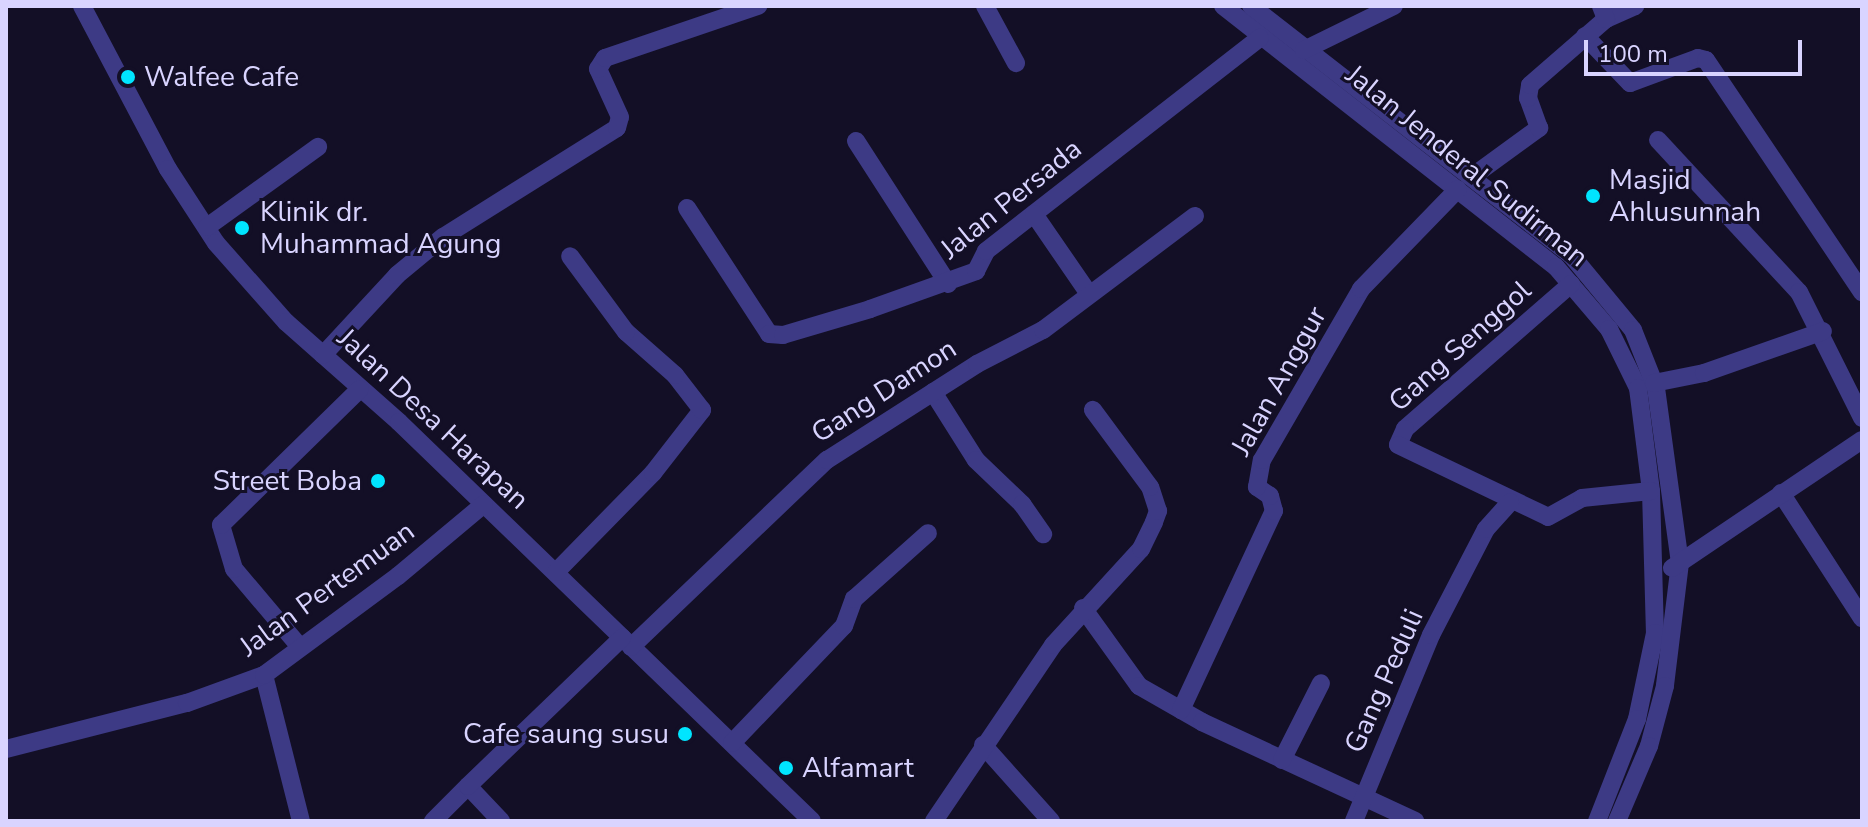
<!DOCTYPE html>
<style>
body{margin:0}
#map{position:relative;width:1868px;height:827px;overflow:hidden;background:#130f26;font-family:"Nunito Sans",sans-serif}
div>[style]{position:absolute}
.minor>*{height:18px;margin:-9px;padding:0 9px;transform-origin:9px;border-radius:9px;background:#3d3a85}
.dots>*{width:22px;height:22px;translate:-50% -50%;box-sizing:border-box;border:4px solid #130f26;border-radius:50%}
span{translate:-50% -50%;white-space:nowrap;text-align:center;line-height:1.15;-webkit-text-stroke:6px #130f26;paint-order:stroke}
.poi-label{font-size:28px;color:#d9d4ff}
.left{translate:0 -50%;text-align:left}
.right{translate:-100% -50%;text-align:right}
.street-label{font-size:28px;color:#d9d4ff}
.frame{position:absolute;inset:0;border:8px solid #d9d4ff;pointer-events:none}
.scale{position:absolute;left:1584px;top:40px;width:218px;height:36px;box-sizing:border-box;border:4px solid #d9d4ff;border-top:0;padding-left:10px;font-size:24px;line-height:28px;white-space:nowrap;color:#d9d4ff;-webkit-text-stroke:6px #130f26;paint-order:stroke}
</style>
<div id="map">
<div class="minor">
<div style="left:82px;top:6px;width:184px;rotate:62.2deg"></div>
<div style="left:168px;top:169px;width:88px;rotate:57deg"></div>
<div style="left:216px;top:243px;width:106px;rotate:48.5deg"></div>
<div style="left:286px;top:322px;width:151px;rotate:41.5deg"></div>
<div style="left:399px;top:422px;width:574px;rotate:44.01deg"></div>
<div style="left:985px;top:6px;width:65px;rotate:61.5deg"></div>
<div style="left:1223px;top:6px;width:423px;rotate:38.1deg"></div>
<div style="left:1556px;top:267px;width:82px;rotate:49.5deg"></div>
<div style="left:1609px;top:329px;width:66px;rotate:63.8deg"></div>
<div style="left:1638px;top:388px;width:104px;rotate:82.8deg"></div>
<div style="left:1651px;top:491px;width:142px;rotate:88.4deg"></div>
<div style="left:1655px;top:633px;width:88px;rotate:101.8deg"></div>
<div style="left:1637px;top:719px;width:110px;rotate:111.4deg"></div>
<div style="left:1251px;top:6px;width:405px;rotate:37.9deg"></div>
<div style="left:1571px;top:255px;width:97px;rotate:50.4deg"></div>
<div style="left:1633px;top:330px;width:62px;rotate:68.4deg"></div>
<div style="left:1656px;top:388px;width:177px;rotate:82.2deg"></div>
<div style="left:1680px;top:563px;width:124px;rotate:97deg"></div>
<div style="left:1665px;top:686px;width:62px;rotate:104.9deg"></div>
<div style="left:1649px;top:746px;width:82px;rotate:113.1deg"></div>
<div style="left:1606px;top:19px;width:32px;rotate:-24deg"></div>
<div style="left:1585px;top:36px;width:65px;rotate:46.2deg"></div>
<div style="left:1630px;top:83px;width:72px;rotate:-20.2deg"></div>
<div style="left:1698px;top:58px;width:8px;rotate:14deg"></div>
<div style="left:1706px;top:60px;width:280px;rotate:56.1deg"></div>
<div style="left:1304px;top:50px;width:100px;rotate:-26.1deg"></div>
<div style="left:1658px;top:140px;width:207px;rotate:47.2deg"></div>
<div style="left:1799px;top:292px;width:141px;rotate:63.4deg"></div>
<div style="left:856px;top:141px;width:170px;rotate:57.2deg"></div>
<div style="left:1473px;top:176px;width:82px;rotate:-36deg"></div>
<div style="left:1539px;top:128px;width:32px;rotate:-110deg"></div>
<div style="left:1528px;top:98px;width:13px;rotate:-81deg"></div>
<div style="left:1530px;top:85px;width:101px;rotate:-41deg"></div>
<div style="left:1606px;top:19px;width:14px;rotate:-111deg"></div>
<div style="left:687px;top:208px;width:150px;rotate:56.9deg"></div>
<div style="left:769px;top:334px;width:14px;rotate:4deg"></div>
<div style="left:783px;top:335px;width:91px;rotate:-16.6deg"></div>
<div style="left:870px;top:309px;width:113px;rotate:-19.7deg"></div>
<div style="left:976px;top:271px;width:22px;rotate:-63deg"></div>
<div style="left:986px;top:251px;width:347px;rotate:-37.9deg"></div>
<div style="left:1034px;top:214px;width:97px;rotate:55.5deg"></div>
<div style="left:207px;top:227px;width:137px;rotate:-35.8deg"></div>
<div style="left:1571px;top:284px;width:220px;rotate:138.9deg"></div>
<div style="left:1405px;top:429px;width:17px;rotate:114deg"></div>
<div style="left:1398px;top:445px;width:166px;rotate:25.6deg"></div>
<div style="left:1548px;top:517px;width:39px;rotate:-29deg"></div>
<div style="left:1582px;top:498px;width:69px;rotate:-5.8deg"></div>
<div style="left:323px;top:355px;width:109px;rotate:-47.2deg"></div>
<div style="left:397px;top:275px;width:60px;rotate:-39.6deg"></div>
<div style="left:443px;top:237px;width:205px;rotate:-32.1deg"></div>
<div style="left:617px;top:128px;width:11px;rotate:-75deg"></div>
<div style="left:620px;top:117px;width:53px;rotate:-114.6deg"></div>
<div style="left:598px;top:69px;width:13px;rotate:-58deg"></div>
<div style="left:605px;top:58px;width:162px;rotate:-18.8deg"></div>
<div style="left:1654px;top:383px;width:51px;rotate:-11.3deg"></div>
<div style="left:1704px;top:373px;width:126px;rotate:-19.4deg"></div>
<div style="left:933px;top:392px;width:80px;rotate:57.7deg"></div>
<div style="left:976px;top:460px;width:64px;rotate:43.7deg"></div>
<div style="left:1022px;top:504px;width:37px;rotate:55deg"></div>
<div style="left:1781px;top:493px;width:149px;rotate:57.1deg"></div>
<div style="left:1672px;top:568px;width:229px;rotate:-34deg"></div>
<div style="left:556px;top:572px;width:139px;rotate:-45.6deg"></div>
<div style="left:653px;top:473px;width:80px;rotate:-52.1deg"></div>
<div style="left:702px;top:410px;width:44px;rotate:-127.6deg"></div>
<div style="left:675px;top:375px;width:65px;rotate:-138.7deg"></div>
<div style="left:626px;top:332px;width:94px;rotate:-126.4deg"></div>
<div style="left:1083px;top:608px;width:96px;rotate:54.3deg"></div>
<div style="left:1139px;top:686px;width:73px;rotate:29.7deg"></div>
<div style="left:1202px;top:722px;width:235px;rotate:24.9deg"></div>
<div style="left:300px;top:647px;width:102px;rotate:-130.2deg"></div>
<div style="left:234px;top:569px;width:46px;rotate:-106.5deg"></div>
<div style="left:221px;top:525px;width:194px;rotate:-44.4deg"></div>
<div style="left:631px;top:647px;width:271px;rotate:-43.7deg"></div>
<div style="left:827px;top:460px;width:178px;rotate:-32.6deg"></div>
<div style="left:977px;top:364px;width:74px;rotate:-27.3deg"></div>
<div style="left:1043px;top:330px;width:190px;rotate:-36.9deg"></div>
<div style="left:264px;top:675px;width:151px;rotate:75.8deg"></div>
<div style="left:1181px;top:710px;width:220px;rotate:-65deg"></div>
<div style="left:1274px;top:511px;width:16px;rotate:-105deg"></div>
<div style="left:1270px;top:496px;width:16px;rotate:-145deg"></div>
<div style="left:1257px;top:487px;width:27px;rotate:-80deg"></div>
<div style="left:1262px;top:460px;width:198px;rotate:-59.9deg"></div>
<div style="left:1361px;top:289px;width:139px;rotate:-45.9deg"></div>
<div style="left:732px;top:743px;width:162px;rotate:-46.3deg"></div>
<div style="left:844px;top:626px;width:29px;rotate:-70deg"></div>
<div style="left:854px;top:599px;width:99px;rotate:-41.7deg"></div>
<div style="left:983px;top:745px;width:102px;rotate:48.2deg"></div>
<div style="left:6px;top:749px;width:187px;rotate:-14.3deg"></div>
<div style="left:187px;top:703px;width:82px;rotate:-20deg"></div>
<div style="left:264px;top:675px;width:167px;rotate:-36.5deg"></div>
<div style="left:398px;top:576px;width:112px;rotate:-39.9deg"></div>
<div style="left:1282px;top:760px;width:86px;rotate:-63.1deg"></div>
<div style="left:433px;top:821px;width:49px;rotate:-45deg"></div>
<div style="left:501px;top:821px;width:48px;rotate:-133.3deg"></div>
<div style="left:468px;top:786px;width:214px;rotate:-43.9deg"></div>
<div style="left:934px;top:821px;width:212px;rotate:-55.9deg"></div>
<div style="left:1053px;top:645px;width:130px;rotate:-47.5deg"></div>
<div style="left:1141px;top:549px;width:30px;rotate:-64deg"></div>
<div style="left:1154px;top:522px;width:12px;rotate:-70deg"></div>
<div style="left:1158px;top:511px;width:25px;rotate:-108deg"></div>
<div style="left:1150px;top:487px;width:96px;rotate:-126.5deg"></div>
<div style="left:1354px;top:821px;width:201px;rotate:-67.5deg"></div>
<div style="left:1431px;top:635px;width:119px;rotate:-62.6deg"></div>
<div style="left:1486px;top:529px;width:36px;rotate:-48deg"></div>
</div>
<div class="dots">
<div style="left:128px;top:77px;background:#00e5ff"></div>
<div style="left:1593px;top:196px;background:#00e5ff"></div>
<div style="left:242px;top:228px;background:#00e5ff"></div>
<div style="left:378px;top:481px;background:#00e5ff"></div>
<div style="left:685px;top:734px;background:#00e5ff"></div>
<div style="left:786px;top:768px;background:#00e5ff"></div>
</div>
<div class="poi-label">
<span class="left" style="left:144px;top:77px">Walfee Cafe</span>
<span class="left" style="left:1609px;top:196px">Masjid<br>Ahlusunnah</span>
<span class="left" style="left:260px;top:228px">Klinik dr.<br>Muhammad Agung</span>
<span class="right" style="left:362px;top:481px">Street Boba</span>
<span class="right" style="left:669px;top:734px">Cafe saung susu</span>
<span class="left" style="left:802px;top:768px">Alfamart</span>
</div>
<div class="street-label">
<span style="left:1467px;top:166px;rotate:39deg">Jalan Jenderal Sudirman</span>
<span style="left:1011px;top:199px;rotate:-39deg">Jalan Persada</span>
<span style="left:1460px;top:346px;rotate:-42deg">Gang Senggol</span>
<span style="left:1279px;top:381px;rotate:-61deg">Jalan Anggur</span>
<span style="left:884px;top:391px;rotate:-33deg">Gang Damon</span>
<span style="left:433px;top:419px;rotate:43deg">Jalan Desa Harapan</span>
<span style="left:327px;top:589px;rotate:-36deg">Jalan Pertemuan</span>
<span style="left:1384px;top:681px;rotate:-66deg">Gang Peduli</span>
</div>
<div class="frame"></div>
<div class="scale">100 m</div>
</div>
